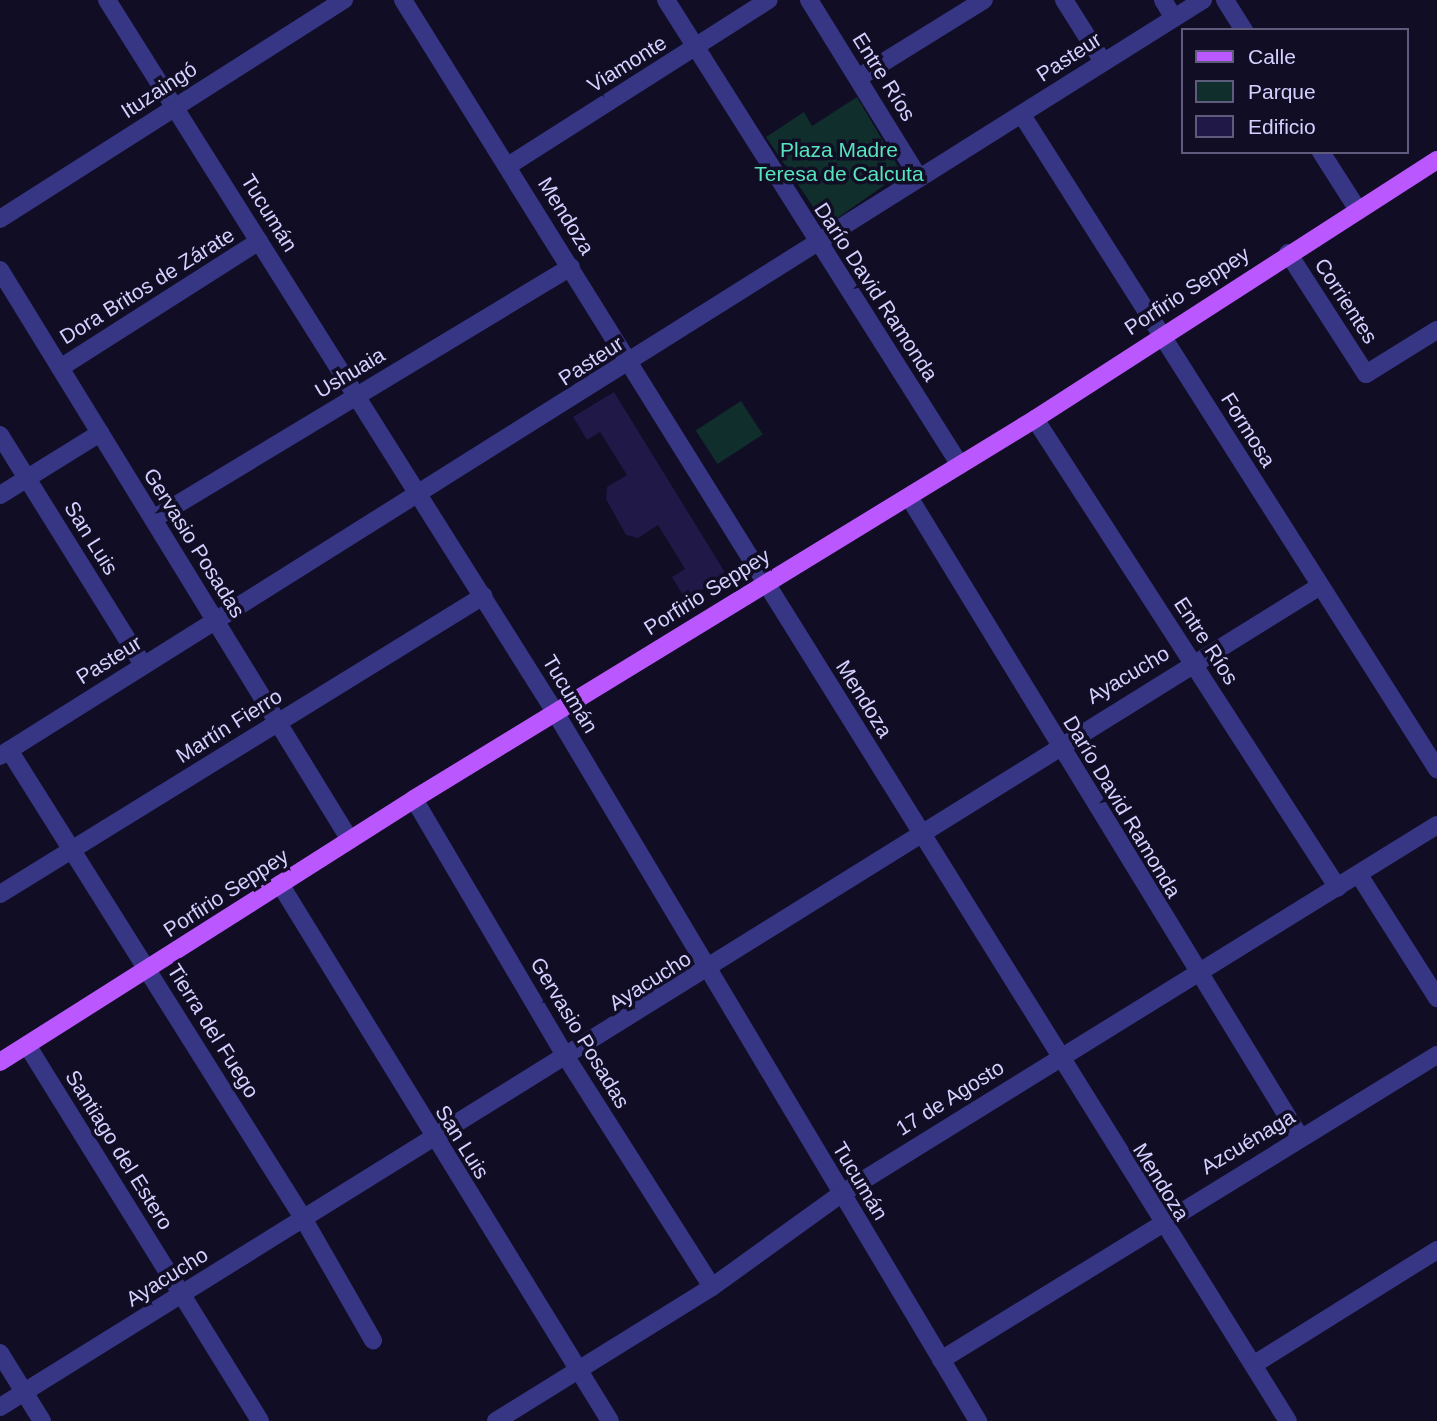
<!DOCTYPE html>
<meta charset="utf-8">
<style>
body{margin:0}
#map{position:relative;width:1437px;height:1421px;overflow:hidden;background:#100d24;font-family:Helvetica,sans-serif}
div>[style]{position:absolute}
.green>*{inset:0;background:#102e2c;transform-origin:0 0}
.building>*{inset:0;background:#201846}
.minor>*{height:18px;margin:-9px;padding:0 9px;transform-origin:9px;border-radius:9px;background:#373685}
.major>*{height:18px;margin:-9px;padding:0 9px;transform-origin:9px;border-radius:9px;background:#bb57ff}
span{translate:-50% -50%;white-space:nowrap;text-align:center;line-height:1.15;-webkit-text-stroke:7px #100d24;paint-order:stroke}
.street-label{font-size:21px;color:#d4d0ff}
.park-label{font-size:21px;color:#57e4bc}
.legend{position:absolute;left:1181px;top:28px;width:228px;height:126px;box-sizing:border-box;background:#100d24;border:2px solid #5e5b7c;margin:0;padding:9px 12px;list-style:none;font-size:21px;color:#d4d0ff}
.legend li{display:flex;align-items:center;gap:14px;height:35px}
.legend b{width:35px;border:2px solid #5e5b7c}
</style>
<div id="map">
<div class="green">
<div style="clip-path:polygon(857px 97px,902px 173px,826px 226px,766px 137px,804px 112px,812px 126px)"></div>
<div style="left:741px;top:401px;width:40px;height:54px;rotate:57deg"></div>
</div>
<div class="building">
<div style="clip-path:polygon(614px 392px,726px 574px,686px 600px,672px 577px,685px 569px,658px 525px,638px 538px,626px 535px,606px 499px,607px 487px,627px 475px,600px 432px,587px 440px,573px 417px)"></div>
</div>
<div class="minor">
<div style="left:107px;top:0;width:841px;rotate:57.82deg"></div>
<div style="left:555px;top:712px;width:826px;rotate:59.18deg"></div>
<div style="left:403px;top:0;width:1674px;rotate:58.09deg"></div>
<div style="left:666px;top:0;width:550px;rotate:57.7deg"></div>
<div style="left:809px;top:0;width:209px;rotate:58.3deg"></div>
<div style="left:1064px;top:0;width:73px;rotate:57.8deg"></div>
<div style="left:1163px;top:0;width:21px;rotate:59deg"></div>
<div style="left:1225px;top:0;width:36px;rotate:58deg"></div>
<div style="left:858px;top:78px;width:148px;rotate:-31.8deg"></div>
<div style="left:1022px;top:115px;width:775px;rotate:57.6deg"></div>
<div style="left:1321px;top:152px;width:69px;rotate:57.5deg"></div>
<div style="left:508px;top:166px;width:309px;rotate:-32.5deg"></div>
<div style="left:0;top:219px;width:408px;rotate:-32.5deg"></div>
<div style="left:1288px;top:253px;width:144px;rotate:57.2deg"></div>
<div style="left:1366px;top:374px;width:84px;rotate:-31.8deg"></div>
<div style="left:0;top:270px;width:669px;rotate:58.45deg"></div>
<div style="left:60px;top:368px;width:236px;rotate:-32.5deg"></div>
<div style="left:1035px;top:419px;width:558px;rotate:57.14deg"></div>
<div style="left:0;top:435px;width:271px;rotate:58.1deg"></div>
<div style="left:0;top:495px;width:118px;rotate:-31.8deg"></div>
<div style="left:909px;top:497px;width:750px;rotate:58.58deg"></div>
<div style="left:153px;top:519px;width:488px;rotate:-31.1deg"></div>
<div style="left:9px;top:750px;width:553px;rotate:57.86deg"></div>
<div style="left:303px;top:1218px;width:141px;rotate:60.2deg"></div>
<div style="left:0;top:756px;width:1421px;rotate:-32.15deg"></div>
<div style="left:414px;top:799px;width:303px;rotate:59.5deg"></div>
<div style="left:568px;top:1060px;width:269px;rotate:57.6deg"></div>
<div style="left:1359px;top:875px;width:146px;rotate:57.6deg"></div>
<div style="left:280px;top:884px;width:630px;rotate:58.43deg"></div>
<div style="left:0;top:894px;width:568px;rotate:-31.67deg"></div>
<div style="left:27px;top:1045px;width:442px;rotate:58.2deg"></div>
<div style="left:0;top:1353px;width:80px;rotate:58.3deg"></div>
<div style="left:941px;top:1360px;width:582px;rotate:-31.59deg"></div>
<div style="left:1253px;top:1365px;width:217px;rotate:-32deg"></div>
<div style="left:0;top:1407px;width:1554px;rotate:-31.88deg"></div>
<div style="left:496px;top:1421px;width:254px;rotate:-31.8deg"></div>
<div style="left:712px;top:1287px;width:159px;rotate:-35.8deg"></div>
<div style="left:841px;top:1194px;width:701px;rotate:-31.76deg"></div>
</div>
<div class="major">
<div style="left:0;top:1062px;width:490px;rotate:-32.4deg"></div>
<div style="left:414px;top:799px;width:728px;rotate:-31.46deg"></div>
<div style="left:1035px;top:419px;width:478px;rotate:-32.8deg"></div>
</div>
<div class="street-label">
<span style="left:1069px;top:57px;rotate:-33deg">Pasteur</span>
<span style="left:627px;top:64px;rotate:-32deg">Viamonte</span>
<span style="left:884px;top:77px;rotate:58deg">Entre Ríos</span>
<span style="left:159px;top:90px;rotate:-33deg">Ituzaingó</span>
<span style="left:269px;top:213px;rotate:58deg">Tucumán</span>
<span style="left:566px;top:216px;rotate:58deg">Mendoza</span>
<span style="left:147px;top:286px;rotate:-32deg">Dora Britos de Zárate</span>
<span style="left:1187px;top:291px;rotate:-33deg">Porfirio Seppey</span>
<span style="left:876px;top:292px;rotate:57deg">Darío David Ramonda</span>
<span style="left:1346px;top:301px;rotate:57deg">Corrientes</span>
<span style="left:591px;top:361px;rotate:-33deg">Pasteur</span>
<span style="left:350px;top:373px;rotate:-31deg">Ushuaia</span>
<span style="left:1248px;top:430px;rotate:58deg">Formosa</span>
<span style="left:91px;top:538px;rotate:58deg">San Luis</span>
<span style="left:194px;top:543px;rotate:58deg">Gervasio Posadas</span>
<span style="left:707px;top:592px;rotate:-32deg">Porfirio Seppey</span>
<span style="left:1206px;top:641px;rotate:57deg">Entre Ríos</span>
<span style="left:109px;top:660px;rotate:-32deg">Pasteur</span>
<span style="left:1128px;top:675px;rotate:-31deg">Ayacucho</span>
<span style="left:570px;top:694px;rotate:59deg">Tucumán</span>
<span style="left:864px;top:699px;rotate:58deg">Mendoza</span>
<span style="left:229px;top:726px;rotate:-32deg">Martín Fierro</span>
<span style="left:1122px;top:807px;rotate:59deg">Darío David Ramonda</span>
<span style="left:226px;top:893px;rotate:-33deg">Porfirio Seppey</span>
<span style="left:650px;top:981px;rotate:-32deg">Ayacucho</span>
<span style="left:213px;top:1031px;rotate:58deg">Tierra del Fuego</span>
<span style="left:580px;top:1033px;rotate:59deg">Gervasio Posadas</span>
<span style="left:950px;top:1098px;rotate:-32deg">17 de Agosto</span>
<span style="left:462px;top:1142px;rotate:58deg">San Luis</span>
<span style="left:1248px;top:1142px;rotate:-31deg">Azcuénaga</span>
<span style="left:119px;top:1150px;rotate:58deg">Santiago del Estero</span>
<span style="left:860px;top:1181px;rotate:59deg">Tucumán</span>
<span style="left:1161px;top:1182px;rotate:58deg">Mendoza</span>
<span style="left:167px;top:1277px;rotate:-32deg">Ayacucho</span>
</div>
<div class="park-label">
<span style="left:839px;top:162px">Plaza Madre<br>Teresa de Calcuta</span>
</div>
<ul class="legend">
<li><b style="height:9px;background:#bb57ff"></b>Calle</li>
<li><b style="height:19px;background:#102e2c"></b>Parque</li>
<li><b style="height:19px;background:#201846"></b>Edificio</li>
</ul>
</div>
